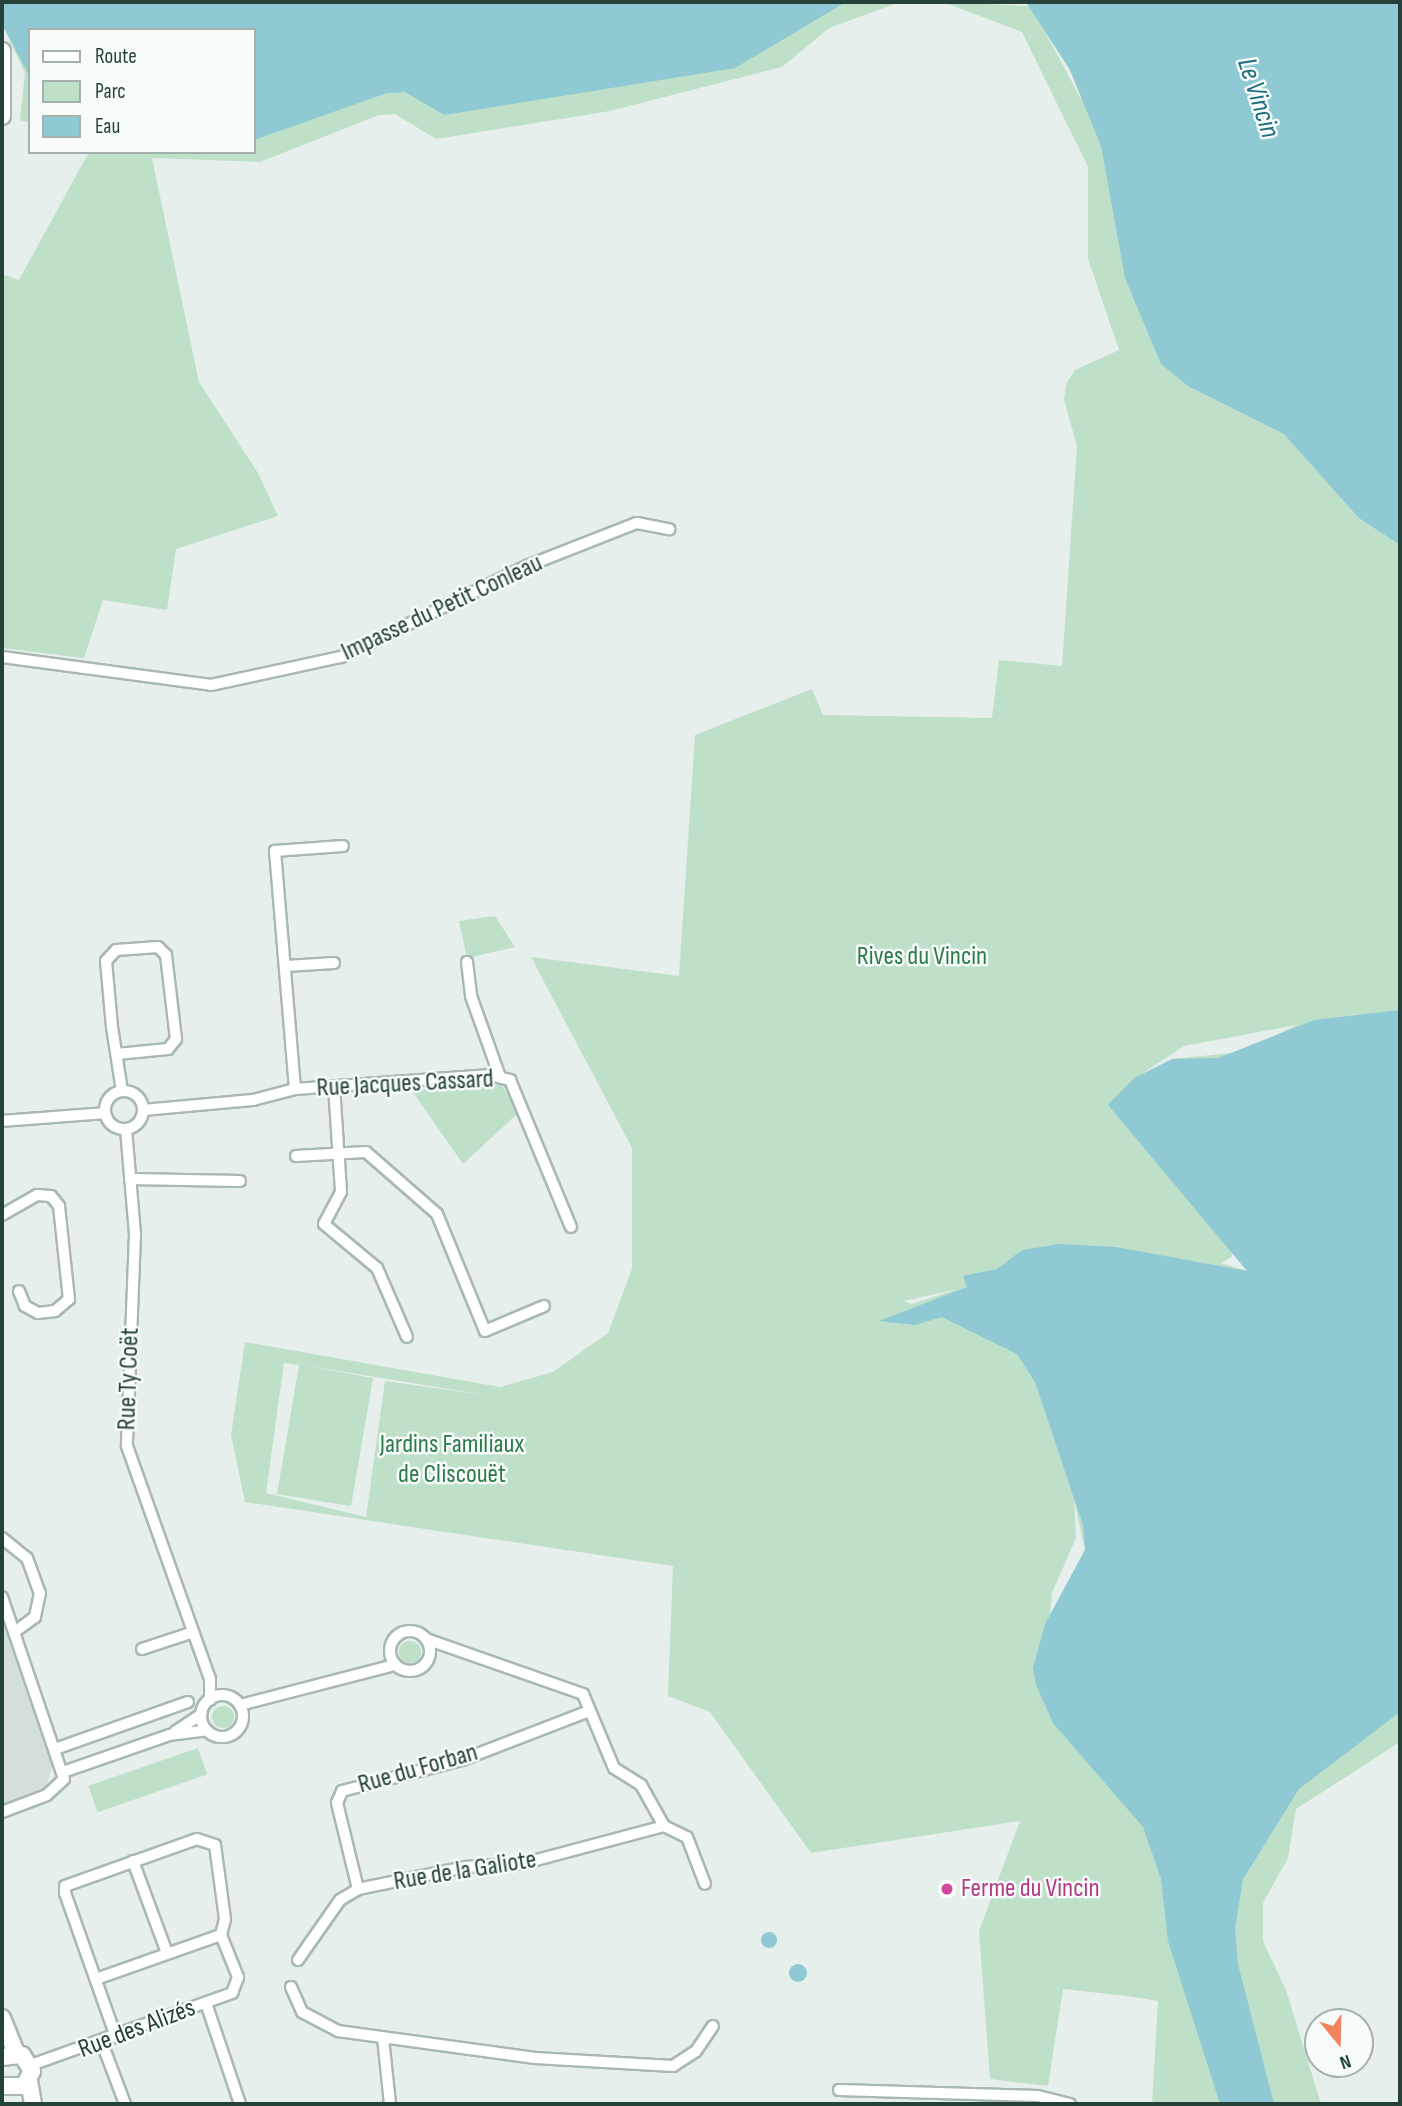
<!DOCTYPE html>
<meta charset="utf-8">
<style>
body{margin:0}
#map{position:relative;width:1402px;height:2106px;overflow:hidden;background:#e6efeb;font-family:"Sofia Sans Condensed",sans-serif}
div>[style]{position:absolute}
.built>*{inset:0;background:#d4dfda}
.green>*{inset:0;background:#bfe0c8;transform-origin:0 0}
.round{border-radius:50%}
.water>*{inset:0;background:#8ec9d4}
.roads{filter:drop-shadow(2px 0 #a8b8b2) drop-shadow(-2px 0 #a8b8b2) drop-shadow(0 2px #a8b8b2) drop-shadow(0 -2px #a8b8b2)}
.street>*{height:10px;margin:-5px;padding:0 5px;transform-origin:5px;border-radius:5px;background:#fff}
.street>.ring{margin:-5px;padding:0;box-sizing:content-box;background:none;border:10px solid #fff;border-radius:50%}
.secondary>*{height:16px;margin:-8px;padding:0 8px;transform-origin:8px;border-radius:8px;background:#fff}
.dots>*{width:19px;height:19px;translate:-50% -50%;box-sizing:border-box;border:4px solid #f7fbf9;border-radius:50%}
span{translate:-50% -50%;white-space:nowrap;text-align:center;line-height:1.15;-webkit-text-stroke:5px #f7fbf9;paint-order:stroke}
.street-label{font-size:26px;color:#24423a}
.park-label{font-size:26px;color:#2d7a4b}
.hotel-label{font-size:26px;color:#b23c85}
.left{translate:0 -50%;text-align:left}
.water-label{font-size:28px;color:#1c6f80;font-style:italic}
.frame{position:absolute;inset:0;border:4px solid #24423a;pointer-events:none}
.legend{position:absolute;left:28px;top:28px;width:228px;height:126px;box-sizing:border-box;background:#f7fbf9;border:2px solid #a3b1ad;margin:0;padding:9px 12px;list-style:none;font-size:21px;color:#24423a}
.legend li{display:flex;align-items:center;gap:14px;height:35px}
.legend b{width:35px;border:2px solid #a3b1ad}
.north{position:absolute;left:1304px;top:2008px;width:70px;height:70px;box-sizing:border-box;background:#f7fbf9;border:2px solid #a3b1ad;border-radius:50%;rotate:161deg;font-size:19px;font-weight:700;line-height:28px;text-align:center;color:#24423a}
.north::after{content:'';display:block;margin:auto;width:24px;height:32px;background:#f4845f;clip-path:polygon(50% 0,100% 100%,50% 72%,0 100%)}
</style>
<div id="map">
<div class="built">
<div style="clip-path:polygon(2px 1621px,52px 1767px,45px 1789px,2px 1804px)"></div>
</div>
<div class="green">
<div style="clip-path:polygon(2px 2px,900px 2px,829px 28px,782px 67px,610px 111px,436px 139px,395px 114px,379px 115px,260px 162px,152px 158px,199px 382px,258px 473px,278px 516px,176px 549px,167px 610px,103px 600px,84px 658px,2px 648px,2px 274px,19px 280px,89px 152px,254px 152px,254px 30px,30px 30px,30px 123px,20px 120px,25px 73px,2px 24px)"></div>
<div style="clip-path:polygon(evenodd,943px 2px,1028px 6px,1026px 2px,1400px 322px,1400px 1275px,1205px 1391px,1236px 2104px,1152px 2104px,1158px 2001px,1127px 1996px,1063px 1989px,1048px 2086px,990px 2079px,979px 1931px,1020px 1821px,811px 1853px,710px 1712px,668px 1696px,673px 1566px,245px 1502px,231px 1435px,245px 1342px,500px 1387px,553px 1372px,608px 1333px,632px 1269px,632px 1148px,531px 957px,679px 976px,695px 735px,812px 689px,823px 715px,992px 718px,999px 660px,1062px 666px,1077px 446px,1064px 400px,1066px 384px,1075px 370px,1119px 350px,1088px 259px,1088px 167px,1022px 32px,943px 2px,1042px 26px,1070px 70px,1082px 99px,1081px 99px,1042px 26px,943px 2px,1296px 1025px,1242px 1052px,1172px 1059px,1128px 1083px,1184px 1046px,1296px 1025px,943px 2px,1231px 1247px,1247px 1266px,1247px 1271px,1221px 1263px,1232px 1257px,1231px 1247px,943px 2px,957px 1289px,912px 1304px,903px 1301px,904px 1301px,957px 1289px,943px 2px,284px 1363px,299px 1365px,277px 1494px,351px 1506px,373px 1378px,302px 1365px,485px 1395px,385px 1381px,366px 1517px,266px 1493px,284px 1363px,943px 2px,1074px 1499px,1085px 1550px,1050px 1615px,1052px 1593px,1076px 1538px,1074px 1499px)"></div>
<div style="clip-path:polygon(495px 916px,515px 947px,467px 958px,459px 921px)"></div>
<div style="clip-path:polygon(499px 1080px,518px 1113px,463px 1164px,412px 1091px)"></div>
<div style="clip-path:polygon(1400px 1336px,1400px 1742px,1296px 1809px,1288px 1858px,1263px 1903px,1263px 1941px,1286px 1990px,1321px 2104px,1245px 2104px,1165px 1691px)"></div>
<div class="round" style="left:399px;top:1641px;width:22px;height:22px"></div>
<div class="round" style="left:212px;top:1706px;width:22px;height:22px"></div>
<div style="left:198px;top:1748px;width:28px;height:116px;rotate:71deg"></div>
</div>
<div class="water">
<div style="clip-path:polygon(2px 2px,846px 2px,735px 68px,444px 115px,405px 92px,387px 93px,254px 140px,254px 30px,30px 30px,30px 77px,2px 24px)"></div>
<div style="clip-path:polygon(1026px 2px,1400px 2px,1400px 545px,1359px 518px,1284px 434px,1188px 386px,1161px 364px,1125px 278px,1101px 146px,1070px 70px)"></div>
<div style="clip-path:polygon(1400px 1010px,1400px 1712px,1299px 1789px,1243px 1879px,1235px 1929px,1238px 1964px,1274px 2104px,1220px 2104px,1168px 1941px,1161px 1879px,1143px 1827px,1053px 1723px,1036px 1685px,1033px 1668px,1045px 1624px,1085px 1550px,1083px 1525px,1035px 1382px,1017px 1354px,942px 1317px,915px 1325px,879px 1321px,967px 1287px,963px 1276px,997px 1269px,1022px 1250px,1059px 1244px,1116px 1247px,1247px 1271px,1108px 1105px,1134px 1078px,1172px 1059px,1218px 1058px,1314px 1020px)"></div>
<div class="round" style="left:761px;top:1932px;width:16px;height:16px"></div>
<div class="round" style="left:789px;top:1964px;width:18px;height:18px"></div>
</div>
<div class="roads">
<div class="street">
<div style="left:2px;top:657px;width:211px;rotate:7.6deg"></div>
<div style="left:211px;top:685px;width:133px;rotate:-12.2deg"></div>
<div style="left:341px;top:657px;width:207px;rotate:-26.1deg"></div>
<div style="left:527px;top:566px;width:118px;rotate:-21.4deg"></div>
<div style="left:637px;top:523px;width:33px;rotate:11deg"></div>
<div style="left:467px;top:962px;width:34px;rotate:83deg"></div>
<div style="left:471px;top:996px;width:86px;rotate:70.3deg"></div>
<div style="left:286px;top:966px;width:48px;rotate:-3.6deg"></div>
<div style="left:117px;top:1054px;width:51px;rotate:-5.6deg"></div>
<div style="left:168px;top:1049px;width:13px;rotate:-51deg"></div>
<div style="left:176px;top:1039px;width:85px;rotate:-96.8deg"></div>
<div style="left:166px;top:955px;width:11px;rotate:-135deg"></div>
<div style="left:158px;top:947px;width:42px;rotate:175.9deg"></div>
<div style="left:116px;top:950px;width:15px;rotate:132deg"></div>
<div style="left:106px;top:961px;width:66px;rotate:84.8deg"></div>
<div style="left:112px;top:1027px;width:65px;rotate:81.1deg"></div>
<div style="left:334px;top:1086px;width:106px;rotate:86.2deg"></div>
<div style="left:341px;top:1192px;width:36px;rotate:118deg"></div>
<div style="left:324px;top:1224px;width:69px;rotate:39.7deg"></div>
<div style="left:377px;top:1268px;width:75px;rotate:66.5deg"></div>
<div style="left:295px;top:1089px;width:239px;rotate:-94.8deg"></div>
<div style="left:275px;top:851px;width:68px;rotate:-4.2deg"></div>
<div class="ring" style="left:105px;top:1091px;width:28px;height:28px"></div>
<div style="left:143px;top:1110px;width:110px;rotate:-5.2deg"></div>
<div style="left:253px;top:1100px;width:43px;rotate:-14.7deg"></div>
<div style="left:295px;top:1089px;width:196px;rotate:-4.1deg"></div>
<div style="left:490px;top:1075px;width:21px;rotate:14deg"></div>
<div style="left:510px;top:1080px;width:159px;rotate:67.5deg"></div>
<div style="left:2px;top:1121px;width:103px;rotate:-4.4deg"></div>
<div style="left:126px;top:1129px;width:105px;rotate:85.1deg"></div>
<div style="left:135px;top:1234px;width:212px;rotate:92.2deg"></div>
<div style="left:127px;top:1446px;width:247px;rotate:70.4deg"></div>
<div style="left:210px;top:1679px;width:21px;rotate:90deg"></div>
<div style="left:296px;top:1156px;width:70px;rotate:-3.3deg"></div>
<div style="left:366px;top:1152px;width:94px;rotate:41.1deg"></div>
<div style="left:437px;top:1214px;width:126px;rotate:67.7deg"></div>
<div style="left:485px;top:1331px;width:64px;rotate:-23deg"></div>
<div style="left:130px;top:1179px;width:110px;rotate:1deg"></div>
<div style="left:2px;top:1215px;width:40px;rotate:-29.7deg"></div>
<div style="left:37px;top:1195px;width:14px;rotate:4deg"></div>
<div style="left:51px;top:1196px;width:13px;rotate:51deg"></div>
<div style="left:59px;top:1206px;width:94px;rotate:83.9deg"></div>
<div style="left:69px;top:1299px;width:18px;rotate:139deg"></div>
<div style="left:55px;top:1311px;width:17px;rotate:173deg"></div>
<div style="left:38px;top:1313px;width:15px;rotate:-152deg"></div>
<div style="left:25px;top:1306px;width:16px;rotate:-112deg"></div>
<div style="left:2px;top:1538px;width:32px;rotate:39deg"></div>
<div style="left:27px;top:1558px;width:37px;rotate:70deg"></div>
<div style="left:40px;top:1593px;width:25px;rotate:102deg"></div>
<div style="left:35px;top:1617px;width:26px;rotate:144deg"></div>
<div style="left:2px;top:1597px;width:192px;rotate:71.2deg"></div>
<div style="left:64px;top:1779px;width:23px;rotate:137deg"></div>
<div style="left:47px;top:1795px;width:48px;rotate:159.3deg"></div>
<div class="ring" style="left:390px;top:1631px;width:30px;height:30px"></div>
<div style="left:426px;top:1639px;width:166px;rotate:19.3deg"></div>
<div style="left:583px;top:1694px;width:80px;rotate:67.3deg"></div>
<div style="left:614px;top:1768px;width:32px;rotate:32deg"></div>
<div style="left:641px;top:1785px;width:47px;rotate:60.7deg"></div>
<div style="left:664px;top:1826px;width:25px;rotate:26deg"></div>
<div style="left:687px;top:1837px;width:50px;rotate:69deg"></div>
<div style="left:142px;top:1649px;width:52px;rotate:-18.1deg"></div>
<div class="ring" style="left:201px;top:1695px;width:32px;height:32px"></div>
<div style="left:240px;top:1705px;width:160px;rotate:-14.5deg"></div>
<div style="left:175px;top:1732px;width:32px;rotate:-34deg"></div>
<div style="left:55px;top:1749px;width:141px;rotate:-19.5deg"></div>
<div style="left:63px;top:1772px;width:112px;rotate:-19.2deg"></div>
<div style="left:169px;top:1735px;width:38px;rotate:-7deg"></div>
<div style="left:133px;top:1861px;width:98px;rotate:69.7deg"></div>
<div style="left:358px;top:1889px;width:89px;rotate:-103.7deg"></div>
<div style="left:337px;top:1803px;width:13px;rotate:-67deg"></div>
<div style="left:342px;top:1791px;width:124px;rotate:-14.5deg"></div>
<div style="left:462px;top:1760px;width:136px;rotate:-21.1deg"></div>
<div style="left:298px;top:1960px;width:73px;rotate:-55deg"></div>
<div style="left:340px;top:1900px;width:21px;rotate:-31deg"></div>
<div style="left:358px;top:1889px;width:109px;rotate:-11.6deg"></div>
<div style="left:465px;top:1867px;width:60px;rotate:-3.8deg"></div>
<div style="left:525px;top:1863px;width:144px;rotate:-14.9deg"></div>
<div style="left:96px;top:1979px;width:133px;rotate:-19.4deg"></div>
<div style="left:221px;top:1935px;width:16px;rotate:-76deg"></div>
<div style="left:225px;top:1919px;width:75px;rotate:-97.7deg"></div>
<div style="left:215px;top:1845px;width:19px;rotate:-162deg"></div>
<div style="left:197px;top:1839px;width:140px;rotate:160.4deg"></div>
<div style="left:65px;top:1886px;width:7px;rotate:90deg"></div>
<div style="left:65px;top:1893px;width:153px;rotate:70.5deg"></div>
<div style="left:291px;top:1987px;width:27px;rotate:66deg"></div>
<div style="left:302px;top:2012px;width:41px;rotate:27.8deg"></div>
<div style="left:338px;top:2031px;width:199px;rotate:7.8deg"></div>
<div style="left:535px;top:2058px;width:138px;rotate:3.3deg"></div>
<div style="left:673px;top:2066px;width:27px;rotate:-33deg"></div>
<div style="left:696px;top:2051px;width:30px;rotate:-56deg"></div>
<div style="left:206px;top:2003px;width:107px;rotate:71.4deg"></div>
<div style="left:383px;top:2038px;width:66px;rotate:83.9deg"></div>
<div style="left:102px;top:2043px;width:65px;rotate:69.3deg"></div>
<div style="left:31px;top:2065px;width:214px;rotate:-19.7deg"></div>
<div style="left:232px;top:1993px;width:17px;rotate:-69deg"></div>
<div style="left:238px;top:1977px;width:45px;rotate:-112deg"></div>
<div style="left:839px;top:2090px;width:199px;rotate:1.7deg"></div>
<div style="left:1038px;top:2096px;width:33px;rotate:14deg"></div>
</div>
<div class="secondary">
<div style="left:2px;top:51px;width:65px;rotate:90deg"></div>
<div style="left:2px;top:2018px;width:38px;rotate:68deg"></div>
<div style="left:2px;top:2057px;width:20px;rotate:-6deg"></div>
<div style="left:22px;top:2055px;width:19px;rotate:58deg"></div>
<div style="left:32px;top:2071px;width:17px;rotate:118deg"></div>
<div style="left:24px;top:2086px;width:22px;rotate:180deg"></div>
<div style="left:29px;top:2081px;width:23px;rotate:80deg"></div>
</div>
</div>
<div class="dots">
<div style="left:947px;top:1889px;background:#d1479c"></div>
</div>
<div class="street-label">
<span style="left:442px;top:608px;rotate:-25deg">Impasse du Petit Conleau</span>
<span style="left:405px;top:1084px;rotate:-3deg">Rue Jacques Cassard</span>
<span style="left:129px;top:1379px;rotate:-88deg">Rue Ty Coët</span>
<span style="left:418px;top:1769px;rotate:-16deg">Rue du Forban</span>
<span style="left:465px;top:1871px;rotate:-9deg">Rue de la Galiote</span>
<span style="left:137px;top:2029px;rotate:-21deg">Rue des Alizés</span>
</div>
<div class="park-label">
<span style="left:922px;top:957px">Rives du Vincin</span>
<span style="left:452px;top:1460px">Jardins Familiaux<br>de Cliscouët</span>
</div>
<div class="hotel-label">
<span class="left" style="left:961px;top:1889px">Ferme du Vincin</span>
</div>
<div class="water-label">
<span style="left:1258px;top:98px;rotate:72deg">Le Vincin</span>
</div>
<div class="frame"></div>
<ul class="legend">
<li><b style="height:9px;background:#fff"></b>Route</li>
<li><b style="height:19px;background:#bfe0c8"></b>Parc</li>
<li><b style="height:19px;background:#8ec9d4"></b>Eau</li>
</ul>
<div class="north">N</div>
</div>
